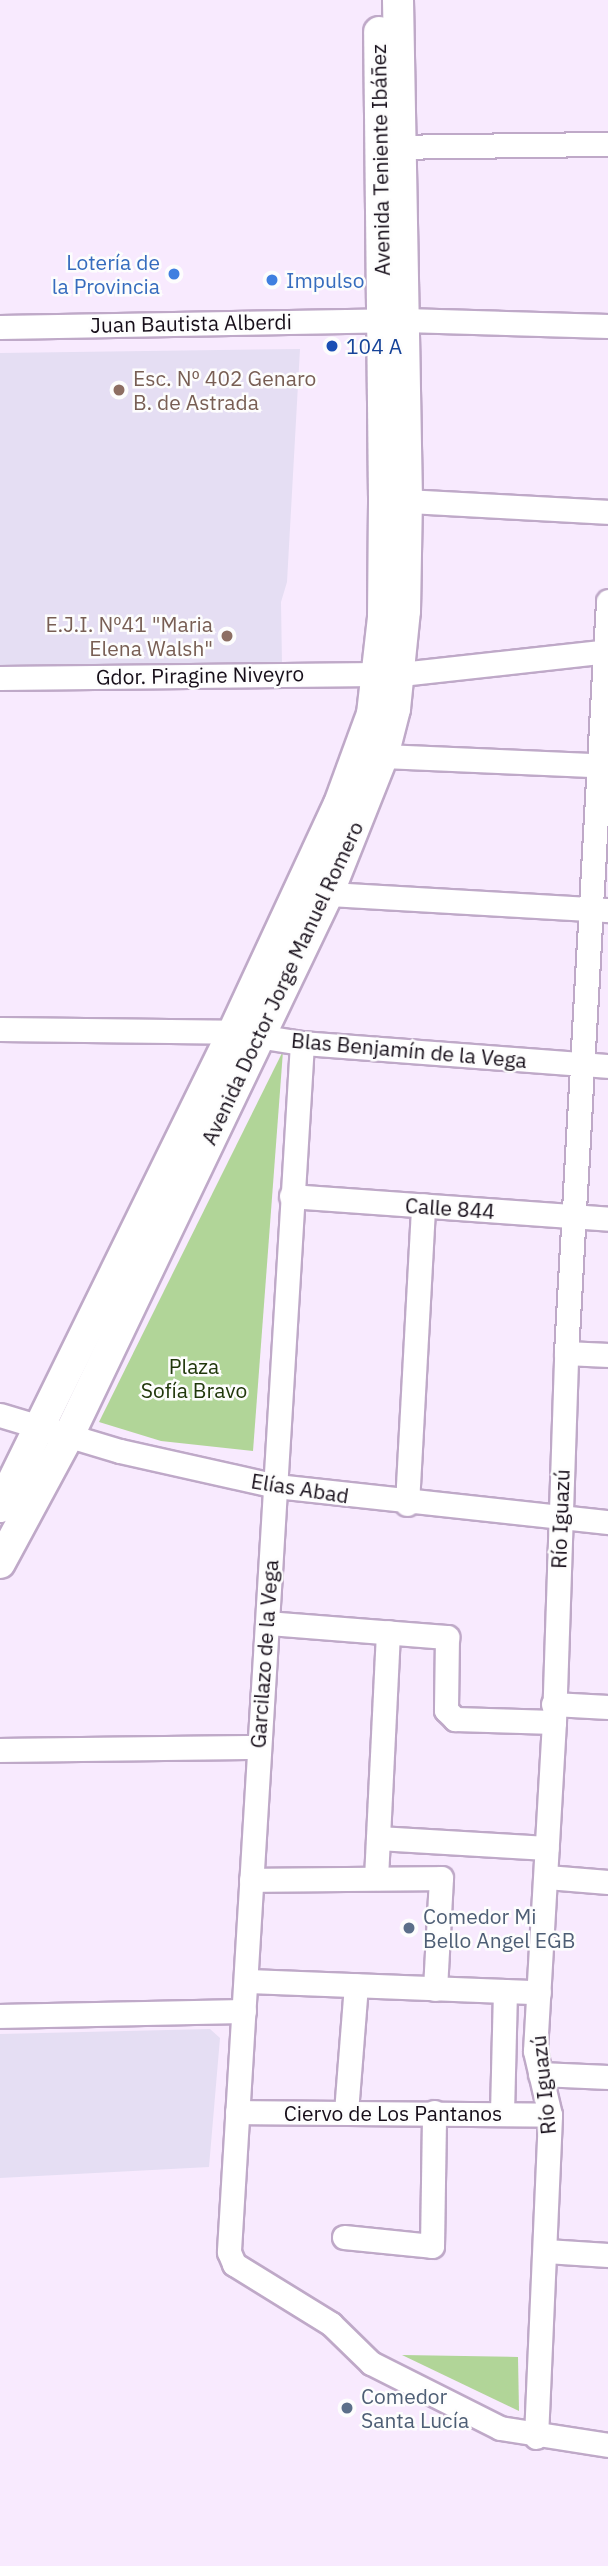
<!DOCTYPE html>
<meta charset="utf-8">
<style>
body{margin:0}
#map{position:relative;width:608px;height:2566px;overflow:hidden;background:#f8eafe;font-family:"IBM Plex Sans",sans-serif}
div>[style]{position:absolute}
.education>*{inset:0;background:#e5def3}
.green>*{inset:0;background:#b1d598}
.roads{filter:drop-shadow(2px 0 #bfa9c8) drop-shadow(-2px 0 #bfa9c8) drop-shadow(0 2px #bfa9c8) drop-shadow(0 -2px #bfa9c8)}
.minor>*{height:23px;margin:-11.5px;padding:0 11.5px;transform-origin:11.5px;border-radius:11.5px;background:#fff}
.major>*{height:30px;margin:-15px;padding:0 15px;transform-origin:15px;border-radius:15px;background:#fff}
.dots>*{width:19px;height:19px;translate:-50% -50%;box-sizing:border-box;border:4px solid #fdfdfd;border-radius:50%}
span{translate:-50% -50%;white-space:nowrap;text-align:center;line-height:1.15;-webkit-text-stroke:5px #fdfdfd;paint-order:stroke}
.street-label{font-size:21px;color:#160e19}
.shop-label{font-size:21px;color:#366cbe}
.right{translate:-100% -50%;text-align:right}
.left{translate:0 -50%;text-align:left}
.transit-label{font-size:21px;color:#164399}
.education-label{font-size:21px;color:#785e54}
.park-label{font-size:21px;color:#20370b}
.service-label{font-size:21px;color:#4e5e75}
</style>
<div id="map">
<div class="education">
<div style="clip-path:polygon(300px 349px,287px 582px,281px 602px,282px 664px,0 666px,0 353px)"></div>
<div style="clip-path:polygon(210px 2029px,220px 2038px,209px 2167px,0 2178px,0 2034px)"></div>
</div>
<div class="green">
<div style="clip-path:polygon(283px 1051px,253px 1451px,161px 1441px,99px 1422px)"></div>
<div style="clip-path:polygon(402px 2355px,518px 2357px,519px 2411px)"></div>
</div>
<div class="roads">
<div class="minor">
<div style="left:387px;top:147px;width:221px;rotate:-0.8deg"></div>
<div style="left:0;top:327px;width:404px;rotate:-1deg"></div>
<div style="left:404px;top:320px;width:204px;rotate:1.7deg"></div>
<div style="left:407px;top:501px;width:201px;rotate:3.1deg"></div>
<div style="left:0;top:678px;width:401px;rotate:-0.6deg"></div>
<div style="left:401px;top:674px;width:208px;rotate:-6.3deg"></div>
<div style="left:383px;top:756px;width:225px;rotate:2.5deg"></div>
<div style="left:328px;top:894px;width:280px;rotate:3.3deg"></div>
<div style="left:0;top:1029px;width:233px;rotate:0.7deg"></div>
<div style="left:233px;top:1032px;width:70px;rotate:9.1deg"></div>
<div style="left:302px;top:1043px;width:307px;rotate:4.3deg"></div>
<div style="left:302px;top:1043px;width:1211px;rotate:93.46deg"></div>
<div style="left:229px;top:2252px;width:13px;rotate:67deg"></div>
<div style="left:234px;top:2264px;width:114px;rotate:31.7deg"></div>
<div style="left:331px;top:2324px;width:56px;rotate:44.3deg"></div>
<div style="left:371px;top:2363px;width:144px;rotate:26.7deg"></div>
<div style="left:500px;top:2428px;width:109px;rotate:8.9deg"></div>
<div style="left:291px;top:1196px;width:318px;rotate:4.1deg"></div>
<div style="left:566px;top:1353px;width:42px;rotate:2.7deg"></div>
<div style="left:0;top:1415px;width:125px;rotate:16.7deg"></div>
<div style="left:120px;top:1451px;width:160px;rotate:12.6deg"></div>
<div style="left:276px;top:1486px;width:334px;rotate:6.2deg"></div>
<div style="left:407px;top:1504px;width:299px;rotate:-86.9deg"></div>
<div style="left:268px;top:1623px;width:180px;rotate:4.5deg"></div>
<div style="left:447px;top:1637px;width:73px;rotate:90.8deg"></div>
<div style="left:446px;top:1710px;width:13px;rotate:45deg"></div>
<div style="left:455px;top:1719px;width:99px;rotate:1.7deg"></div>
<div style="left:553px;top:1704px;width:55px;rotate:3.1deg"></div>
<div style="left:0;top:1750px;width:257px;rotate:-0.7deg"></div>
<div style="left:378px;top:1838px;width:169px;rotate:3.4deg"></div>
<div style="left:547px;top:1877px;width:61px;rotate:4.7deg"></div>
<div style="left:376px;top:1878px;width:246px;rotate:-87.2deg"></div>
<div style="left:251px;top:1880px;width:190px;rotate:-0.6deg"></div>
<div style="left:441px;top:1878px;width:111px;rotate:93.1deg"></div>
<div style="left:247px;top:1981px;width:292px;rotate:2.2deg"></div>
<div style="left:0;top:2016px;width:244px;rotate:-1.2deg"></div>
<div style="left:540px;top:2074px;width:68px;rotate:2.5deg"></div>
<div style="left:237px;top:2112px;width:313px;rotate:0.5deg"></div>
<div style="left:346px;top:2112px;width:127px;rotate:-85.5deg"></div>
<div style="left:502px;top:2113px;width:122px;rotate:-88.6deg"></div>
<div style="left:344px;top:2237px;width:88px;rotate:5.8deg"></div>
<div style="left:432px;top:2246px;width:134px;rotate:-89.1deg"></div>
<div style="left:546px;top:2251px;width:62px;rotate:3.7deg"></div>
<div style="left:536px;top:2437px;width:322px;rotate:-87.5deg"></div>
<div style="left:550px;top:2115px;width:66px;rotate:-103.2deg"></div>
<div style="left:535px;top:2051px;width:330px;rotate:-86.7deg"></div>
<div style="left:554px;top:1722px;width:369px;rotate:-88.1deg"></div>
<div style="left:566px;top:1353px;width:753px;rotate:-86.8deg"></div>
</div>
<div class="major">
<div style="left:0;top:1507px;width:529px;rotate:-63.87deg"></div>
<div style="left:233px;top:1032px;width:251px;rotate:-65.1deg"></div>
<div style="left:339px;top:804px;width:96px;rotate:-69.9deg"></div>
<div style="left:372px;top:714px;width:97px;rotate:-83.5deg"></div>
<div style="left:383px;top:618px;width:121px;rotate:-89.5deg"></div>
<div style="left:384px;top:497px;width:465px;rotate:-90.6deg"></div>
<div style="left:0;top:1563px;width:145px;rotate:-61.7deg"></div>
<div style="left:69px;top:1435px;width:600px;rotate:-64.42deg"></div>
<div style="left:328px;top:894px;width:149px;rotate:-68.3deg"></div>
<div style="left:383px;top:756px;width:49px;rotate:-75.7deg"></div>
<div style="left:395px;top:709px;width:99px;rotate:-84.2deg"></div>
<div style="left:405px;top:611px;width:110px;rotate:-89deg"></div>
<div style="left:407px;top:501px;width:501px;rotate:-91.03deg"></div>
</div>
</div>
<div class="dots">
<div style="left:174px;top:274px;background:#3f7fe0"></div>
<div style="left:272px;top:280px;background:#3f7fe0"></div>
<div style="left:332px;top:346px;background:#1a4fb4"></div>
<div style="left:119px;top:390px;background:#8d6e63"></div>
<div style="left:227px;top:636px;background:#8d6e63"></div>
<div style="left:409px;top:1928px;background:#5c6f8a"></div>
<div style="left:347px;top:2408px;background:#5c6f8a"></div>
</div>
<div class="street-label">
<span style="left:380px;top:160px;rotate:-91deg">Avenida Teniente Ibáñez</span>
<span style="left:191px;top:323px;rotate:-1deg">Juan Bautista Alberdi</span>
<span style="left:200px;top:675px;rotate:-1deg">Gdor. Piragine Niveyro</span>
<span style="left:282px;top:983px;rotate:-65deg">Avenida Doctor Jorge Manuel Romero</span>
<span style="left:409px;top:1050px;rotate:5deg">Blas Benjamín de la Vega</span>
<span style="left:450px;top:1208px;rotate:4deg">Calle 844</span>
<span style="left:300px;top:1488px;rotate:9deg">Elías Abad</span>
<span style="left:560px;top:1519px;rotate:-88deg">Río Iguazú</span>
<span style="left:264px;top:1654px;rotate:-86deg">Garcilazo de la Vega</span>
<span style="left:543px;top:2085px;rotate:-96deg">Río Iguazú</span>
<span style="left:393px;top:2113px">Ciervo de Los Pantanos</span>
</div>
<div class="shop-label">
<span class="right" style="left:160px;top:274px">Lotería de<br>la Provincia</span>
<span class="left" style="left:286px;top:280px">Impulso</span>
</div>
<div class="transit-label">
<span class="left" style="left:346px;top:346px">104 A</span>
</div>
<div class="education-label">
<span class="left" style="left:133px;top:390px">Esc. Nº 402 Genaro<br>B. de Astrada</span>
<span class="right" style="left:213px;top:636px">E.J.I. Nº41 "Maria<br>Elena Walsh"</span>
</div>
<div class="park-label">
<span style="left:194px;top:1378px">Plaza<br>Sofía Bravo</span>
</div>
<div class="service-label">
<span class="left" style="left:423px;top:1928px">Comedor Mi<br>Bello Angel EGB</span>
<span class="left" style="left:361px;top:2408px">Comedor<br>Santa Lucía</span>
</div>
</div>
